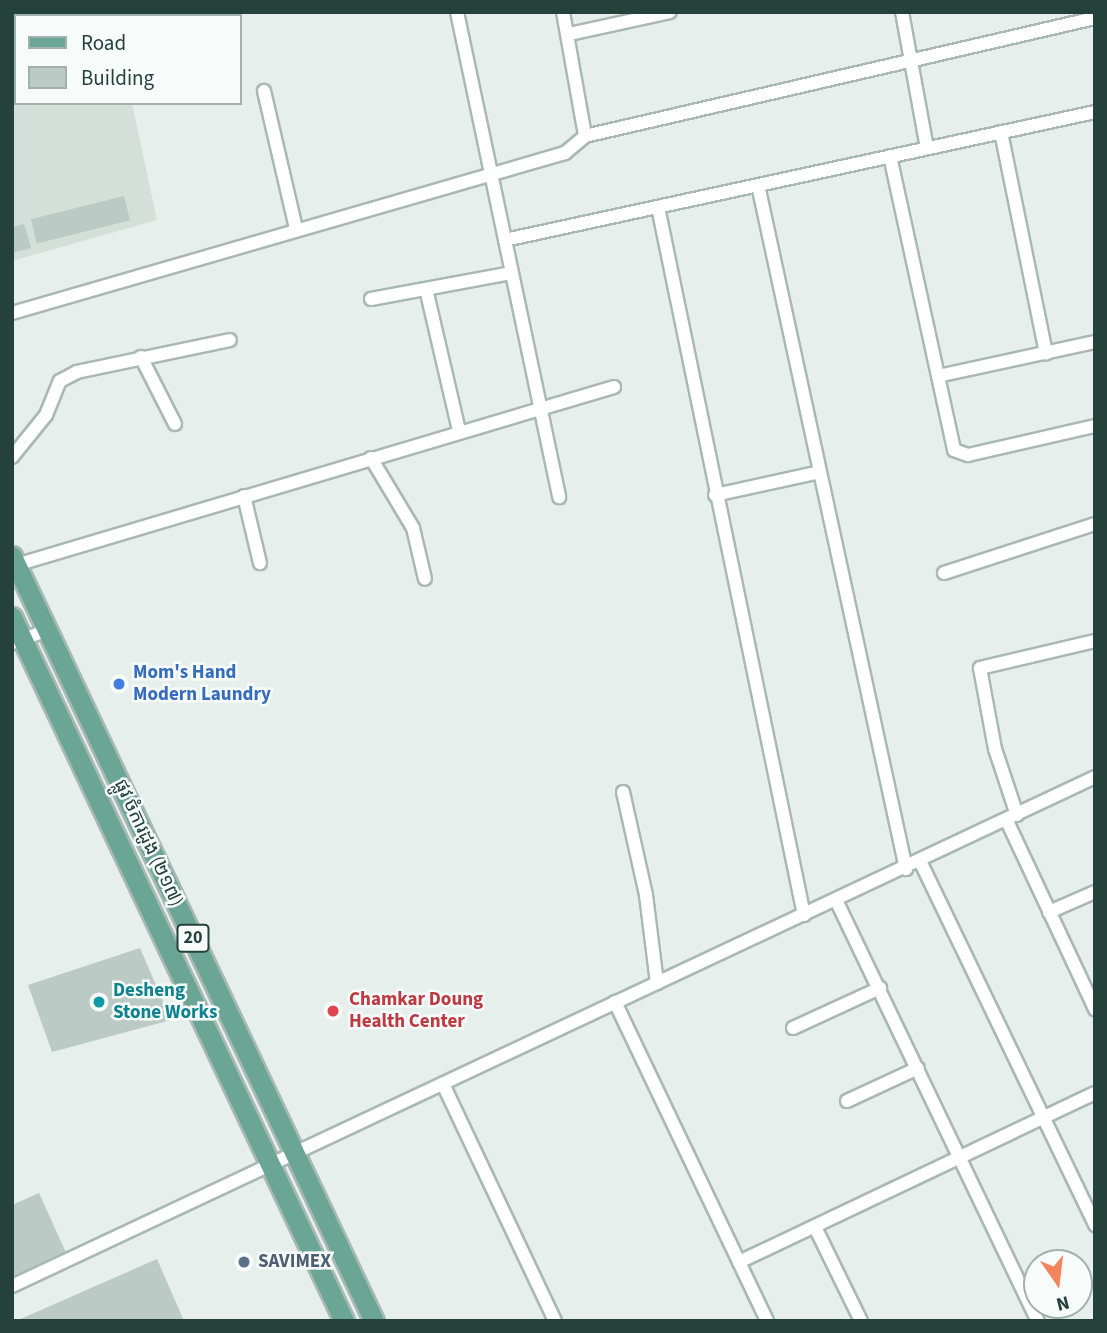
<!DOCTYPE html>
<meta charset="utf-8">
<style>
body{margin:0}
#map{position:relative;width:1107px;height:1333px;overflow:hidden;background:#e6efeb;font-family:"Source Sans 3","Noto Sans Khmer",sans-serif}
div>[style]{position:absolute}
.built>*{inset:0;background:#d4dfda}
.building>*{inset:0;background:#bbcac4;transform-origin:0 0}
.roads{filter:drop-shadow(2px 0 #a8b8b2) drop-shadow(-2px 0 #a8b8b2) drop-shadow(0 2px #a8b8b2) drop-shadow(0 -2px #a8b8b2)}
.street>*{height:12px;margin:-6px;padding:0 6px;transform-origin:6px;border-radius:6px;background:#fff}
.primary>*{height:19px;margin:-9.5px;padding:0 9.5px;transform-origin:9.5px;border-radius:9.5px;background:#6aa596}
.dots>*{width:19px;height:19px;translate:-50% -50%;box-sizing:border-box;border:4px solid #f7fbf9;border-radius:50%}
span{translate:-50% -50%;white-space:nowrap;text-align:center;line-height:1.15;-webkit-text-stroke:5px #f7fbf9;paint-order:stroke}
.shield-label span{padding:2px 5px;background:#f7fbf9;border:2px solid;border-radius:5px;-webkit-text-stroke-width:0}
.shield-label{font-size:18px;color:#24423a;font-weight:700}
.shop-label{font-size:19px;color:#366cbe;font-weight:700}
.left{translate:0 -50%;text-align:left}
.street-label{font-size:19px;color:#24423a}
.culture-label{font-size:19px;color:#0d838f;font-weight:700}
.health-label{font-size:19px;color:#be3a42;font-weight:700}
.service-label{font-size:19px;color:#4e5e75;font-weight:700}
.frame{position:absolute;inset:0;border:14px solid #24423a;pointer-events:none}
.legend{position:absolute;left:14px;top:14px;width:228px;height:91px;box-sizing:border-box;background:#f7fbf9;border:2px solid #a3b1ad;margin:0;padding:9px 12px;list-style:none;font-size:21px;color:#24423a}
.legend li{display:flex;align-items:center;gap:14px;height:35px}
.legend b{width:35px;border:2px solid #a3b1ad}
.north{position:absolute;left:1023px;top:1249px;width:70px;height:70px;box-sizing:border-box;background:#f7fbf9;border:2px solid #a3b1ad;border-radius:50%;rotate:166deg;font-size:19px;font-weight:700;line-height:28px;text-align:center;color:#24423a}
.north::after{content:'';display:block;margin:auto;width:24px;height:32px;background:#f4845f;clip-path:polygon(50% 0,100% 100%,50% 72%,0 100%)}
</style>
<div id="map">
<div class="built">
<div style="clip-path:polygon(12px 12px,113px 12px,16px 16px,16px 103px,132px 103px,157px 220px,12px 261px)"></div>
</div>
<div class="building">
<div style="left:124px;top:196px;width:25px;height:96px;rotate:76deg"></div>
<div style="clip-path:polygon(24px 224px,31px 248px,12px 253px,12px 227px)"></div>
<div style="clip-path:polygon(140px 948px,171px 1020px,52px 1052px,28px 985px)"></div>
<div style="clip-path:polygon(39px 1193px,68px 1257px,12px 1282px,12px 1205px)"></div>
<div style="clip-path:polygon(157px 1259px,184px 1321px,16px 1321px)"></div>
</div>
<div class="roads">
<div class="street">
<div style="left:457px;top:12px;width:496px;rotate:78.1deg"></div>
<div style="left:563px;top:12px;width:126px;rotate:79.9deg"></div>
<div style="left:902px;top:12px;width:138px;rotate:79.6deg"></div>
<div style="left:569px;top:34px;width:103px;rotate:-12.3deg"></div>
<div style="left:264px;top:91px;width:142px;rotate:76.9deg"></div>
<div style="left:1001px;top:132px;width:226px;rotate:78.5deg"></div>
<div style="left:890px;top:156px;width:301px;rotate:77.7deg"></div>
<div style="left:954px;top:450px;width:15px;rotate:20deg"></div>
<div style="left:968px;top:455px;width:130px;rotate:-12.9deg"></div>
<div style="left:758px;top:185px;width:700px;rotate:77.79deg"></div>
<div style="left:658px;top:207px;width:723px;rotate:78.35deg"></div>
<div style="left:505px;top:240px;width:604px;rotate:-12.24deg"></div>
<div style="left:427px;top:293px;width:142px;rotate:76.9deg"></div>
<div style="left:371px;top:299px;width:142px;rotate:-10.5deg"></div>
<div style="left:12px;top:313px;width:576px;rotate:-16.14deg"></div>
<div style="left:565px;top:153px;width:26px;rotate:-40deg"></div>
<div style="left:585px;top:136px;width:523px;rotate:-13.03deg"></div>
<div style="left:141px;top:357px;width:75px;rotate:63.1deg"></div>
<div style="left:938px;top:376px;width:161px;rotate:-12.2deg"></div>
<div style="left:12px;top:457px;width:54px;rotate:-51deg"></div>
<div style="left:46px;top:415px;width:37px;rotate:-68deg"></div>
<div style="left:60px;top:381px;width:19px;rotate:-28deg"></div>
<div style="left:77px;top:372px;width:156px;rotate:-11.8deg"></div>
<div style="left:371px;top:458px;width:82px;rotate:59deg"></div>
<div style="left:413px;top:528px;width:52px;rotate:76.8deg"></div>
<div style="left:715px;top:495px;width:107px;rotate:-12.4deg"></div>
<div style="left:244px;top:496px;width:69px;rotate:76.6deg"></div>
<div style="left:16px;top:565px;width:624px;rotate:-16.58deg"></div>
<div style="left:944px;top:573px;width:159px;rotate:-18deg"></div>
<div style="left:12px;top:643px;width:37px;rotate:-20deg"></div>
<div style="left:623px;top:792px;width:106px;rotate:77.4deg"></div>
<div style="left:646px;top:895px;width:89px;rotate:82.9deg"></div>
<div style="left:1017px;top:815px;width:70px;rotate:-108.4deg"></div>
<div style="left:995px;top:749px;width:82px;rotate:-100.5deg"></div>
<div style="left:980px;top:668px;width:118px;rotate:-13.2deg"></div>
<div style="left:1007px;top:821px;width:208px;rotate:64.9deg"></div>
<div style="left:921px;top:863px;width:402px;rotate:64.3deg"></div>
<div style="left:836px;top:900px;width:467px;rotate:64.4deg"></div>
<div style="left:1049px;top:912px;width:50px;rotate:-23.5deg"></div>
<div style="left:615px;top:1002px;width:353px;rotate:64.5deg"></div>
<div style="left:793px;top:1028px;width:96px;rotate:-24.7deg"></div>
<div style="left:443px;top:1084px;width:262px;rotate:64.7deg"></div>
<div style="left:847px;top:1101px;width:78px;rotate:-24.9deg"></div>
<div style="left:815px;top:1227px;width:105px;rotate:63.9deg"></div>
<div style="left:739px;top:1262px;width:394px;rotate:-25.4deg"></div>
<div style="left:12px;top:1286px;width:1197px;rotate:-25.17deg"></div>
</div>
<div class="primary">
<div style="left:12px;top:556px;width:846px;rotate:64.68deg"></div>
<div style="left:12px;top:617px;width:778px;rotate:64.75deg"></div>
</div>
</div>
<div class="dots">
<div style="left:119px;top:684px;background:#3f7fe0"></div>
<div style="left:99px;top:1002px;background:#0f9aa8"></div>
<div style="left:333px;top:1011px;background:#e0444e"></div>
<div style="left:244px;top:1262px;background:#5c6f8a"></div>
</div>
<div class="shield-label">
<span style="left:193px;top:938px">20</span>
</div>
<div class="shop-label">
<span class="left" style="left:133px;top:684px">Mom's Hand<br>Modern Laundry</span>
</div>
<div class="street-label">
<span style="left:148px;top:843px;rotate:65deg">ផ្លូវ ចំការដូង (២១៧)</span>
</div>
<div class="culture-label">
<span class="left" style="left:113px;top:1002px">Desheng<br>Stone Works</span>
</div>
<div class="health-label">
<span class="left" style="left:349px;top:1011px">Chamkar Doung<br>Health Center</span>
</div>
<div class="service-label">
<span class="left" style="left:258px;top:1262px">SAVIMEX</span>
</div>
<div class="frame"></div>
<ul class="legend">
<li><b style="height:9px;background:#6aa596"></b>Road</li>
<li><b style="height:19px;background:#bbcac4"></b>Building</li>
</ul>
<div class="north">N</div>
</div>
